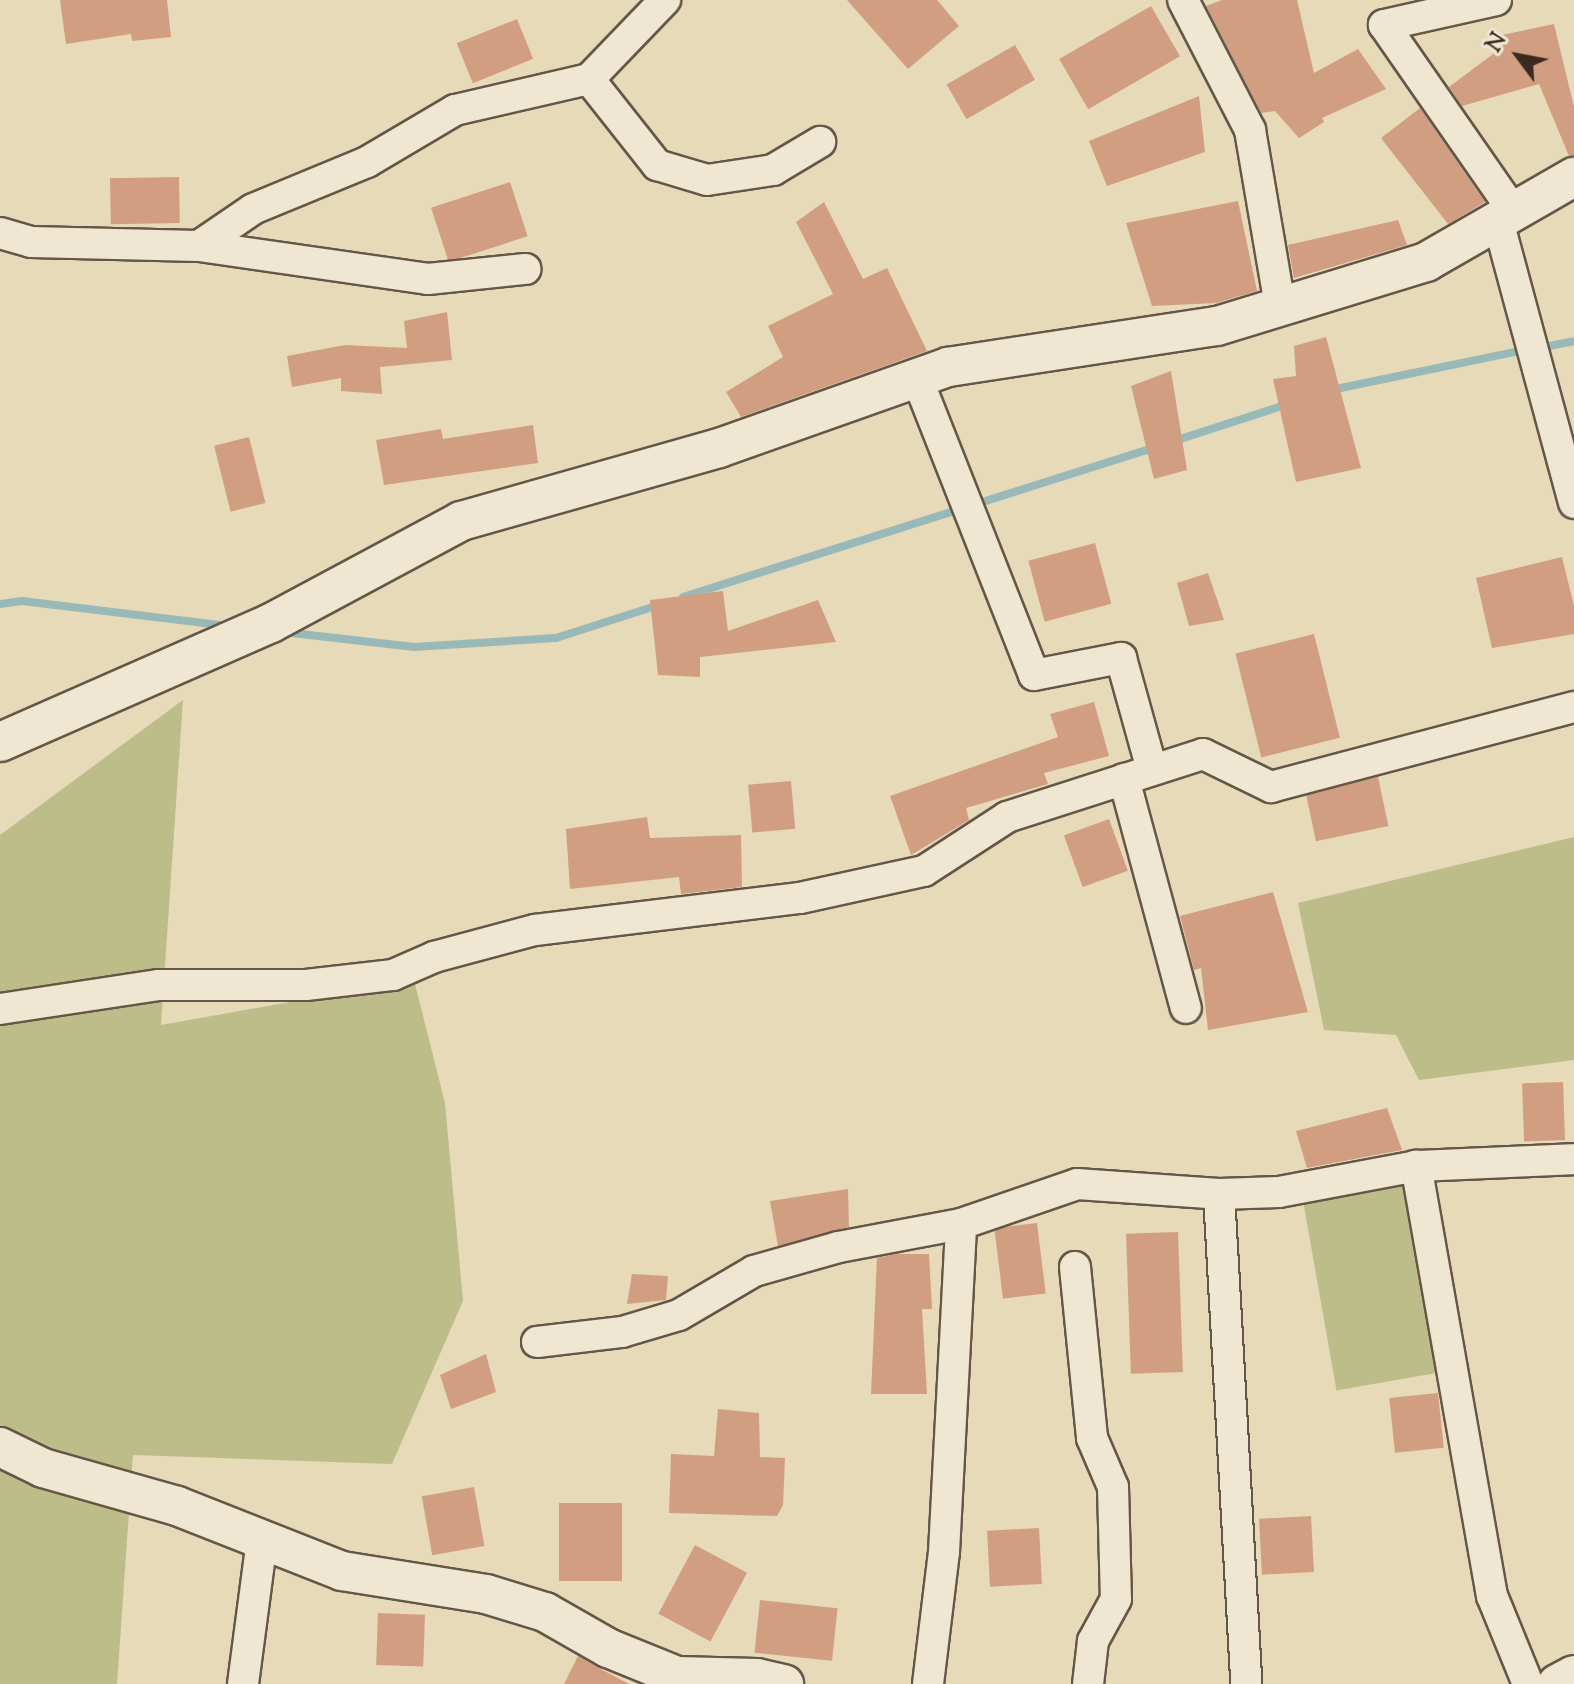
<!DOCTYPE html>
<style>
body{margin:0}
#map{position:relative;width:1574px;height:1684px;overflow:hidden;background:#e6dab9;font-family:"Sorts Mill Goudy",serif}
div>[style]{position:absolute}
.green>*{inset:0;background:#bdbd8a;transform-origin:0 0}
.stream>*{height:8px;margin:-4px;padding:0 4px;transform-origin:4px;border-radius:4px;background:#99b9b8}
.building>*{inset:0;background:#d29e81;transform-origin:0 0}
.roads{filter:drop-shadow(2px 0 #655748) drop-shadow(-2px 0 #655748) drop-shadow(0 2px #655748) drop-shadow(0 -2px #655748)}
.minor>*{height:30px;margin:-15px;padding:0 15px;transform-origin:15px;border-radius:15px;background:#efe7d2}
.tertiary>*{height:38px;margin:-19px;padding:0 19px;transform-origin:19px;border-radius:19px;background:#efe7d2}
span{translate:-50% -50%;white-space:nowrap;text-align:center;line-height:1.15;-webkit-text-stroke:6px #efe7d2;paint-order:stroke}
.north{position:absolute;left:1478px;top:16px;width:80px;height:80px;-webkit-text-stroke:6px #efe7d2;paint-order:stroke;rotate:302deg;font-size:22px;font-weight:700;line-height:32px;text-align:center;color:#3a2b22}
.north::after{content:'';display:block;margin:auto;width:28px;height:36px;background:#3a2b22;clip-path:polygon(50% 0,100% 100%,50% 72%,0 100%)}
</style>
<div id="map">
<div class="green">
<div style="clip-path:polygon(183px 700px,161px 1025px,414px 980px,445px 1103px,463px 1301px,392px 1464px,133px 1455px,117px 1684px,0 1684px,0 835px)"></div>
<div style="clip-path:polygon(1574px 837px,1574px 1060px,1419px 1080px,1396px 1035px,1324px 1030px,1298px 903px)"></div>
<div style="left:1408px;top:1180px;width:195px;height:107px;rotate:80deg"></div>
</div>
<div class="stream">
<div style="left:1539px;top:348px;width:36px;rotate:-11deg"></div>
<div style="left:1331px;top:390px;width:198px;rotate:-11.7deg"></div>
<div style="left:1171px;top:442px;width:123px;rotate:-18deg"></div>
<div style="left:683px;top:597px;width:495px;rotate:-17.6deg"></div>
<div style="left:0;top:604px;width:22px;rotate:-8deg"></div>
<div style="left:22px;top:601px;width:209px;rotate:6.9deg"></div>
<div style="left:283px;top:632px;width:132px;rotate:6.5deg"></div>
<div style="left:414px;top:647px;width:142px;rotate:-3.6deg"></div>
<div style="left:556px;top:638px;width:108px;rotate:-17.8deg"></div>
</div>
<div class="building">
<div style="clip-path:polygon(60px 0,167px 0,171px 37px,132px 41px,131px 34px,66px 44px)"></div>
<div style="clip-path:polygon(847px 0,937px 0,959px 26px,908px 69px)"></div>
<div style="clip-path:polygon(1222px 0,1297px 0,1314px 73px,1358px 49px,1386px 89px,1322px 118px,1324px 122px,1299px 138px,1275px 111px,1261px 113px,1206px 6px)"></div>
<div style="left:1151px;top:6px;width:58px;height:106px;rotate:60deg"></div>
<div style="left:517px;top:19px;width:43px;height:65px;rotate:68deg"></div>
<div style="clip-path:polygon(1554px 24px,1574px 107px,1574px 155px,1569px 156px,1539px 84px,1462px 106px,1449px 87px,1501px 48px,1497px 40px,1502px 35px)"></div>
<div style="left:1015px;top:45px;width:40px;height:79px;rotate:60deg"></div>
<div style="clip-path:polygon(1199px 96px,1205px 152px,1107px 186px,1089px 141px)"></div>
<div style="clip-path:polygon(1420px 108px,1485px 202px,1448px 224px,1381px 138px)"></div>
<div style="left:179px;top:177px;width:46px;height:69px;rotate:89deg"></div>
<div style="left:510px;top:182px;width:57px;height:83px;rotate:72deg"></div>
<div style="clip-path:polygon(1238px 201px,1257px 291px,1216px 303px,1152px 306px,1126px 223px)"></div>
<div style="clip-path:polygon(824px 202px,863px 279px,887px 268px,927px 351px,741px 417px,726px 392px,783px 357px,768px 326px,833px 294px,796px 222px)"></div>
<div style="clip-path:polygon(1398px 220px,1407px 245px,1294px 278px,1288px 245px)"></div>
<div style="clip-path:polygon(447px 312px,452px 360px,380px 367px,382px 394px,341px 391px,341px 378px,292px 387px,287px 356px,345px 345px,407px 348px,404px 321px)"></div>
<div style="clip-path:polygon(1326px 337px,1361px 468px,1296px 482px,1273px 379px,1296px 376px,1294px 346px)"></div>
<div style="clip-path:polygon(1171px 371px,1187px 470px,1154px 479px,1131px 386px)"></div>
<div style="clip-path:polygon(533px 425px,538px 463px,384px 485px,376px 440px,441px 429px,443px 439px)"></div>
<div style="left:249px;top:437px;width:68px;height:36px;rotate:76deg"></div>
<div style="left:1095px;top:543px;width:63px;height:69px;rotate:75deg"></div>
<div style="clip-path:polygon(1562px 557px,1574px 606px,1574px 634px,1492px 648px,1476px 578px)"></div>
<div style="clip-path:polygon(1208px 573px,1224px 620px,1189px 626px,1177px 583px)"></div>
<div style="clip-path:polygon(723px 591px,728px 631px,818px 600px,836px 642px,700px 657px,700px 677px,658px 675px,650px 600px)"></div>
<div style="left:1314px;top:634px;width:107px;height:81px;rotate:76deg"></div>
<div style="clip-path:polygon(1094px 702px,1109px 756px,1044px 773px,1048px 784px,966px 808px,969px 820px,911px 855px,890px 796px,1058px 737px,1050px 714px)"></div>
<div style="left:1378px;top:777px;width:50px;height:74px;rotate:78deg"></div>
<div style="left:791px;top:781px;width:48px;height:43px;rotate:85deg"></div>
<div style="clip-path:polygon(647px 817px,650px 838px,741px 835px,742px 887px,681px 894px,679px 877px,570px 889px,566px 829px)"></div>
<div style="left:1109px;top:819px;width:55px;height:48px;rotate:70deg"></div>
<div style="clip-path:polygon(1273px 892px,1308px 1012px,1208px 1030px,1201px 968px,1194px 970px,1180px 916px)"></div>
<div style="left:1563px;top:1082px;width:58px;height:41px;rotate:88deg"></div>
<div style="clip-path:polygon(1387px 1108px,1402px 1150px,1307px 1168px,1296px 1131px)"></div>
<div style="clip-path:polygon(848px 1189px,849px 1227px,778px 1246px,770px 1201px)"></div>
<div style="left:1037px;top:1223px;width:71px;height:43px;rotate:83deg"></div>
<div style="left:1178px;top:1232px;width:140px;height:52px;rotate:88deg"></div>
<div style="clip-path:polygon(896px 1254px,929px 1254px,932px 1309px,922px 1309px,927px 1394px,871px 1394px,877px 1258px)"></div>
<div style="clip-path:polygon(632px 1274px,668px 1276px,666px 1300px,627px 1304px)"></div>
<div style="clip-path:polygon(486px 1354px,496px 1392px,451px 1409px,440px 1375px)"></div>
<div style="left:1438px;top:1393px;width:55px;height:49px;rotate:84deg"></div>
<div style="clip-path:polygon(718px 1409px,759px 1413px,760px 1457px,785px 1458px,783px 1505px,777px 1516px,669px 1513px,671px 1454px,714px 1456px)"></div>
<div style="left:474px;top:1487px;width:60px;height:53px;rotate:80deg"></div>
<div style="left:559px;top:1503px;width:63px;height:78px"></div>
<div style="left:1311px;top:1516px;width:56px;height:52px;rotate:87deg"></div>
<div style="left:1039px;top:1528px;width:56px;height:52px;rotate:87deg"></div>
<div style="left:695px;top:1545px;width:59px;height:78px;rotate:28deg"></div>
<div style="left:760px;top:1600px;width:78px;height:53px;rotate:6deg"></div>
<div style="left:378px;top:1613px;width:47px;height:52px;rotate:2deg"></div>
<div style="clip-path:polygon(578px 1656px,597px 1667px,629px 1684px,564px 1684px)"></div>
</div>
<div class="roads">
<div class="minor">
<div style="left:1183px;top:0;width:146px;rotate:62.7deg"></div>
<div style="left:1250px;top:130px;width:179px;rotate:80.3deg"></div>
<div style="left:1496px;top:0;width:115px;rotate:167.4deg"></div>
<div style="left:1384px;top:25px;width:228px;rotate:55.2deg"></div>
<div style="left:589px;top:79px;width:110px;rotate:-46.1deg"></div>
<div style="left:1498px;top:221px;width:292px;rotate:74.9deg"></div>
<div style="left:0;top:233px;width:32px;rotate:16deg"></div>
<div style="left:31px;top:242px;width:168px;rotate:1.4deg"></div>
<div style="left:199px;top:246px;width:65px;rotate:-34.4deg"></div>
<div style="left:253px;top:209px;width:123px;rotate:-22.4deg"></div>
<div style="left:367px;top:162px;width:102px;rotate:-30.6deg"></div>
<div style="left:455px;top:110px;width:138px;rotate:-13deg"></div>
<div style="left:589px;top:79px;width:110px;rotate:51.7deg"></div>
<div style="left:657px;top:165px;width:52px;rotate:16.7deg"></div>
<div style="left:707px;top:180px;width:67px;rotate:-8.6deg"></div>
<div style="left:773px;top:170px;width:55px;rotate:-30.8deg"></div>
<div style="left:199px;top:246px;width:231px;rotate:8.2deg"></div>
<div style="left:428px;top:279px;width:98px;rotate:-5.9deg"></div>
<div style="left:917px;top:378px;width:319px;rotate:68.5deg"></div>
<div style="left:1034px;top:675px;width:89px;rotate:-11.1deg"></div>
<div style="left:1121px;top:658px;width:116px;rotate:74.5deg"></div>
<div style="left:1124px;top:779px;width:237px;rotate:74.9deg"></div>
<div style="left:0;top:1009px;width:161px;rotate:-8.6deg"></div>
<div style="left:159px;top:985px;width:147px"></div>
<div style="left:306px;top:985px;width:88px;rotate:-6.6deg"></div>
<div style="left:393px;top:975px;width:45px;rotate:-23.7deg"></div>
<div style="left:434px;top:957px;width:105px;rotate:-15deg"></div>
<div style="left:535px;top:930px;width:267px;rotate:-6.9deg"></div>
<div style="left:800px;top:898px;width:127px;rotate:-12.3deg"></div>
<div style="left:924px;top:871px;width:99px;rotate:-33deg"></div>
<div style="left:1007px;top:817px;width:206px;rotate:-17.8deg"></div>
<div style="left:1203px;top:754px;width:76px;rotate:25.9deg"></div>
<div style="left:1271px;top:787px;width:313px;rotate:-14.8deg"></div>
<div style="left:1219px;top:1194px;width:491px;rotate:86.8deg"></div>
<div style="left:1075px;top:1267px;width:172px;rotate:84.3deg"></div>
<div style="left:1092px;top:1438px;width:53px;rotate:66.8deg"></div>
<div style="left:1113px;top:1487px;width:112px;rotate:88.5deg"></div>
<div style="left:1116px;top:1599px;width:48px;rotate:118.7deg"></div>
<div style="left:1093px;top:1641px;width:43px;rotate:96.6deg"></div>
<div style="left:537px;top:1342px;width:86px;rotate:-6.7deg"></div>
<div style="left:622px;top:1332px;width:59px;rotate:-16.6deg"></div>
<div style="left:679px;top:1315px;width:87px;rotate:-30.4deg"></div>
<div style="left:754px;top:1271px;width:88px;rotate:-15.8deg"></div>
<div style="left:839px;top:1247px;width:124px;rotate:-10.7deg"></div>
<div style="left:243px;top:1684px;width:146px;rotate:-82.5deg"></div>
<div style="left:928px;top:1684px;width:133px;rotate:-83.1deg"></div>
<div style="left:944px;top:1552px;width:328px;rotate:-87deg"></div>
<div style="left:961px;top:1224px;width:123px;rotate:-19deg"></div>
<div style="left:1077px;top:1184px;width:142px;rotate:4deg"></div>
<div style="left:1219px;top:1194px;width:60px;rotate:-1.9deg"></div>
<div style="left:1279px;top:1192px;width:139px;rotate:-10.7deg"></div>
<div style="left:1528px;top:1684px;width:95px;rotate:-112.2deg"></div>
<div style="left:1492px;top:1596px;width:437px;rotate:-100deg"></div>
<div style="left:1416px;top:1166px;width:158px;rotate:-2.5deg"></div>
</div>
<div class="tertiary">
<div style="left:0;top:742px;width:296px;rotate:-23.7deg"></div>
<div style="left:271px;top:623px;width:216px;rotate:-28.2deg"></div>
<div style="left:461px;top:521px;width:268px;rotate:-15.8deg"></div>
<div style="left:719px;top:448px;width:243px;rotate:-19.5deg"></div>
<div style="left:948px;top:367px;width:272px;rotate:-8.7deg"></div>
<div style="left:1217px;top:326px;width:219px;rotate:-17deg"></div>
<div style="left:1426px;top:262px;width:171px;rotate:-29.9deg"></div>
<div style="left:0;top:1447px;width:48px;rotate:26deg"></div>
<div style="left:43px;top:1468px;width:139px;rotate:15.8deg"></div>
<div style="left:177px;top:1506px;width:177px;rotate:21.5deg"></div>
<div style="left:342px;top:1571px;width:146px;rotate:9.1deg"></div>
<div style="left:486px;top:1594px;width:62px;rotate:17deg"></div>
<div style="left:545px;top:1612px;width:73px;rotate:29.7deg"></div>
<div style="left:608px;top:1648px;width:74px;rotate:22.1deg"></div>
<div style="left:677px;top:1676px;width:80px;rotate:1.4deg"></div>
<div style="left:757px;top:1678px;width:28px;rotate:13deg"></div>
<div style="left:1557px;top:1684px;width:19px;rotate:-28deg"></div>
</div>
</div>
<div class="north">N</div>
</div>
